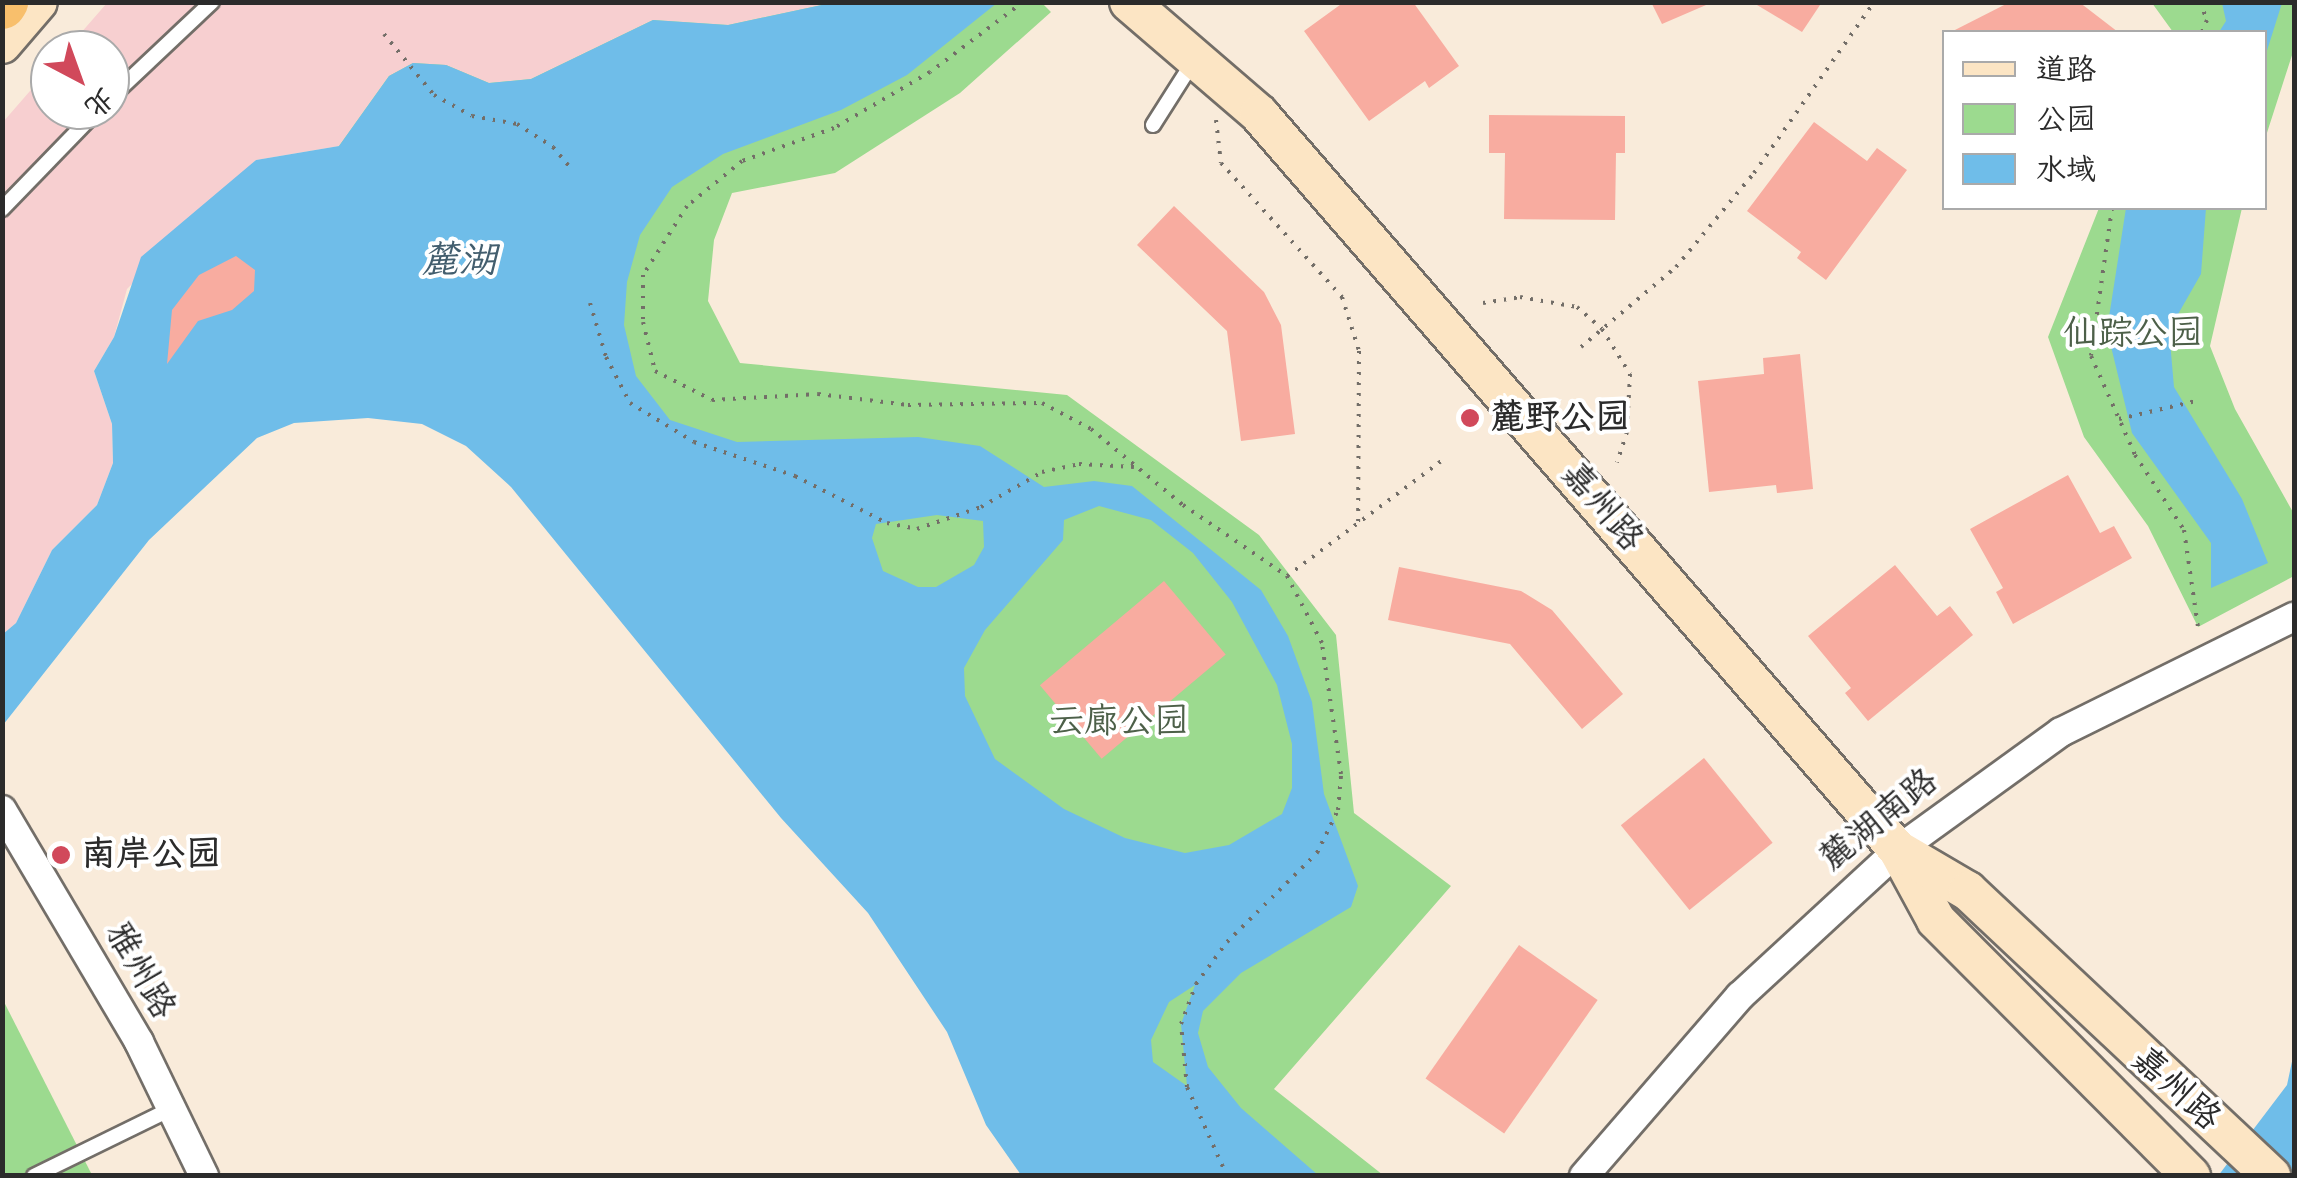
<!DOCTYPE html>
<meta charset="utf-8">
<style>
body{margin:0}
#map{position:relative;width:2297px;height:1178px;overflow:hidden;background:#f9ebda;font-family:Mynerve,"LXGW WenKai TC",sans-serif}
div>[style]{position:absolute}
.built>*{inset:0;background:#f7cfd0}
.green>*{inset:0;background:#9cda8f}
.water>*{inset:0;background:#6fbde9}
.building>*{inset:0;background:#f8aca0;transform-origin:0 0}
.path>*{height:4px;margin-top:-2px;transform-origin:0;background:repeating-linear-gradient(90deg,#736e68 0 2.5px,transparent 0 10.5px)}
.roads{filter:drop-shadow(2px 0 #736e68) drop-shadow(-2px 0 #736e68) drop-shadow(0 2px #736e68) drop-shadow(0 -2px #736e68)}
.lane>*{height:14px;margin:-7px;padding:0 7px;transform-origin:7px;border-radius:7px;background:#fff}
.street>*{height:28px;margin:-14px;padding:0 14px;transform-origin:14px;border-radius:14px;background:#fff}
.secondary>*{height:38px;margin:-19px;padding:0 19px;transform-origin:19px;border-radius:19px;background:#fce5c4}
.highway>*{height:48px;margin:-24px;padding:0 24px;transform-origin:24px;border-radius:24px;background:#f8bf6c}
.dots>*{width:28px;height:28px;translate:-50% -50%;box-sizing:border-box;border:5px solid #fff;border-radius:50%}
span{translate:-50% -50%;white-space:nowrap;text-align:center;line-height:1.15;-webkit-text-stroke:8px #fff;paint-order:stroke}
.park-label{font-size:35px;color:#4d6049}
.poi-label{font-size:35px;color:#2b2b2b;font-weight:700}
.left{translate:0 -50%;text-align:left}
.street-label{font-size:35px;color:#2b2b2b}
.water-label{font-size:38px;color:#435e6e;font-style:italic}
.frame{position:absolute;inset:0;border:5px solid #2b2b2b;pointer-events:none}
.legend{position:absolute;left:1942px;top:30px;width:325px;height:180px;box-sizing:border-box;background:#fff;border:2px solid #aaa;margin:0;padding:12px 18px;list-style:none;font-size:30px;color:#2b2b2b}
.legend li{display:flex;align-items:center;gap:20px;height:50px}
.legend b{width:50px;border:2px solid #aaa}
.north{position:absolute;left:30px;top:30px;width:100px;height:100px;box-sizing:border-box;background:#fff;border:2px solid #aaa;border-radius:50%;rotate:139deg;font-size:28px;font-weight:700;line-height:40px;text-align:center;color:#2b2b2b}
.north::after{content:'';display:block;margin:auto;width:35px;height:45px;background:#d1495b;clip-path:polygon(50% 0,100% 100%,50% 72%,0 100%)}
</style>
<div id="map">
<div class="built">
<div style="clip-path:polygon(107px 3px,831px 3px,728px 25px,653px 20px,531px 79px,489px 83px,446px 66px,389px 76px,339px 146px,256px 160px,127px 289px,114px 337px,94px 371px,112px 424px,113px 463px,97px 505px,52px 550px,16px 623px,3px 634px,3px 122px,50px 68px,50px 110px,110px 110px,110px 50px,66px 50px)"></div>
</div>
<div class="green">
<div style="clip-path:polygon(1041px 2px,1051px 12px,960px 93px,835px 173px,732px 193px,714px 240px,708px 301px,740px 363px,1067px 395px,1259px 535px,1336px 635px,1354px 813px,1451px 886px,1274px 1089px,1383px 1175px,1158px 1175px,339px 146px,389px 76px,413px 63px,446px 65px,489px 83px,531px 79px,653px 20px,728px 25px,831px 3px)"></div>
<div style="clip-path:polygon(2152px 3px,2294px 3px,2294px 49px,2265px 139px,2264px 32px,2173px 32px)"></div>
<div style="clip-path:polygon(2099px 208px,2242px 208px,2210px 346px,2235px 409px,2294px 514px,2294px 576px,2198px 627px,2148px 526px,2084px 437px,2048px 337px)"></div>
<div style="clip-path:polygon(3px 1000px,92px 1175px,3px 1175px)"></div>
</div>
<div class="water">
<div style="clip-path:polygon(evenodd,831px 3px,997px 3px,907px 75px,841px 110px,723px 154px,672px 187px,640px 235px,627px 282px,624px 325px,636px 376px,670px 420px,737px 442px,918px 437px,980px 446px,1044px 487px,1094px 481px,1132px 486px,1261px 590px,1288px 636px,1312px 702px,1324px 794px,1358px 886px,1351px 907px,1241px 973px,1203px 1011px,1198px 1033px,1208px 1067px,1241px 1108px,1318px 1175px,1021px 1175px,986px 1125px,947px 1032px,868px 913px,781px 818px,511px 487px,466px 446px,422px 424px,368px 418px,294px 423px,257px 438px,149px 540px,3px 725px,3px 634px,16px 623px,52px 550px,97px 505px,113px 463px,112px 424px,94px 371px,114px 337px,141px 257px,256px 160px,339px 146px,389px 76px,413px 63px,446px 65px,489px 83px,531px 79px,653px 20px,728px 25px,831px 3px,1099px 506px,1151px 520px,1193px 553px,1232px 602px,1277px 685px,1292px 744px,1292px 788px,1282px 814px,1229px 845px,1185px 853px,1125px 838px,1064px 809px,995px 759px,965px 696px,964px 668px,985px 630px,1063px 540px,1064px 520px,1099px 506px,831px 3px,937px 515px,983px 521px,984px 547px,974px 565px,936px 587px,918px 587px,883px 571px,872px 538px,876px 524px,937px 515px,831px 3px,1195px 985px,1181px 1024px,1187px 1086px,1153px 1062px,1151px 1040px,1169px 1002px,1195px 985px)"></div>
<div style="clip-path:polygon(2222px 3px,2282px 3px,2265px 57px,2264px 32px,2219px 32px,2226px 21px)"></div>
<div style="clip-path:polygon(2126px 208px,2206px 208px,2201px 274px,2169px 330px,2174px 387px,2242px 499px,2268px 563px,2211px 588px,2211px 543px,2132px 433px,2107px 330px)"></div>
<div style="clip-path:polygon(2294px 1052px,2294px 1175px,2218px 1176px,2287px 1085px)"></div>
</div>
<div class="building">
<div style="clip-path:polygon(1344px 2px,1413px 2px,1459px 66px,1429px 88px,1425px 81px,1369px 121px,1304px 31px)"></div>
<div style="clip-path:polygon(1651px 2px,1713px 2px,1662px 24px)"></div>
<div style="clip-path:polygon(1752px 2px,1822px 2px,1802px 32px)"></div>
<div style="clip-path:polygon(2010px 2px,2079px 2px,2118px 32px,1951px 32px)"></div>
<div style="clip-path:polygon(1489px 115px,1625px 116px,1625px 153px,1616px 153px,1615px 220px,1504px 219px,1505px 153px,1489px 153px)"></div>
<div style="clip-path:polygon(1814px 122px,1867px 161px,1877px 148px,1907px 170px,1826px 280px,1797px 258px,1801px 252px,1747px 211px)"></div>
<div style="clip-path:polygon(1174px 206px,1264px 292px,1281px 325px,1295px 434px,1241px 441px,1227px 331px,1137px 245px)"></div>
<div style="clip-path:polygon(236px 256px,255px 270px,254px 291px,232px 310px,198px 321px,167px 364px,172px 310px,199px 275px)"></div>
<div style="clip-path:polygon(1800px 354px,1813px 489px,1777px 493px,1776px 485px,1709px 492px,1698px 381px,1764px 374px,1763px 358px)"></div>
<div style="clip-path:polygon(2068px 475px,2100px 533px,2114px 526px,2132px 558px,2013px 624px,1996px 592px,2003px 588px,1970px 529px)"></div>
<div style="clip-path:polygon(1895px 565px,1937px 616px,1950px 606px,1973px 635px,1868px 721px,1845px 693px,1851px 688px,1808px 636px)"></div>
<div style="clip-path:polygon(1399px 567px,1521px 591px,1552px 610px,1623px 694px,1582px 729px,1510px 644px,1388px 620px)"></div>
<div style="left:1164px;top:581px;width:96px;height:162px;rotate:50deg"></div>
<div style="left:1704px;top:758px;width:109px;height:107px;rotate:51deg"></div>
<div style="left:1519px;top:945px;width:96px;height:163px;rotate:35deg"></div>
</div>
<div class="path">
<div style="left:1023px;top:2px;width:116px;rotate:143deg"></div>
<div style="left:930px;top:72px;width:111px;rotate:149.7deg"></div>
<div style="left:834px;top:128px;width:98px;rotate:160.3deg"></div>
<div style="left:742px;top:161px;width:71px;rotate:140.7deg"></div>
<div style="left:687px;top:206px;width:82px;rotate:122.5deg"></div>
<div style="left:643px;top:275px;width:47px;rotate:90deg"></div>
<div style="left:643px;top:322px;width:50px;rotate:76.2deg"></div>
<div style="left:655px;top:371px;width:64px;rotate:27deg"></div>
<div style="left:712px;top:400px;width:106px;rotate:-3.2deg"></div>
<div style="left:818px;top:394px;width:91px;rotate:7deg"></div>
<div style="left:908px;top:405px;width:134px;rotate:-0.9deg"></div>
<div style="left:1042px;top:403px;width:55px;rotate:28deg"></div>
<div style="left:1091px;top:429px;width:119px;rotate:39.6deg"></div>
<div style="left:1183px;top:505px;width:126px;rotate:34.3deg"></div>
<div style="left:1287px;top:576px;width:196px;rotate:-36.7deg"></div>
<div style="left:2200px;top:2px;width:19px;rotate:69deg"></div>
<div style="left:2207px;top:20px;width:13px;rotate:113deg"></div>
<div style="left:384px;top:34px;width:79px;rotate:50.7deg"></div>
<div style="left:434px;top:95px;width:43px;rotate:28.9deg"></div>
<div style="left:472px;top:116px;width:46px;rotate:10.1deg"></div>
<div style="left:517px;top:124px;width:43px;rotate:32.6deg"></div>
<div style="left:553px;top:147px;width:31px;rotate:50deg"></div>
<div style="left:1216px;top:120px;width:43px;rotate:83.4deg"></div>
<div style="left:1221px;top:163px;width:181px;rotate:47.9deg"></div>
<div style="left:1342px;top:297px;width:57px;rotate:72.5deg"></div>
<div style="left:1359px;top:351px;width:173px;rotate:90.3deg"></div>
<div style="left:2112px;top:208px;width:149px;rotate:98.1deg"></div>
<div style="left:2091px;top:356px;width:108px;rotate:66deg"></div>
<div style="left:2135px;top:455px;width:90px;rotate:56.8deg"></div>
<div style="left:2184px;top:530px;width:98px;rotate:81.8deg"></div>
<div style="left:590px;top:303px;width:56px;rotate:73.5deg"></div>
<div style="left:606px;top:357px;width:52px;rotate:62.4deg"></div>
<div style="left:630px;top:403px;width:75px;rotate:31.4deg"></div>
<div style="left:694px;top:442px;width:107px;rotate:18.6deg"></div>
<div style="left:795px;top:476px;width:103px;rotate:27.1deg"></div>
<div style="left:887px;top:523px;width:31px;rotate:11deg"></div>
<div style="left:917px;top:529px;width:68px;rotate:-19deg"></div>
<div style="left:981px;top:507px;width:70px;rotate:-29.8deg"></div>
<div style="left:1042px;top:472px;width:38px;rotate:-12deg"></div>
<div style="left:1079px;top:464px;width:55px;rotate:3.1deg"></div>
<div style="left:1483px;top:303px;width:37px;rotate:-9deg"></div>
<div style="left:1520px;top:297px;width:58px;rotate:10deg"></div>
<div style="left:1577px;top:307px;width:33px;rotate:41deg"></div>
<div style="left:1602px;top:329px;width:53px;rotate:58.1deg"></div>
<div style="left:1630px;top:374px;width:58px;rotate:93deg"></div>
<div style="left:1627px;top:432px;width:32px;rotate:108deg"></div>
<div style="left:1581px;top:347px;width:124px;rotate:-40.1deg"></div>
<div style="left:1676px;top:267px;width:122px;rotate:-50.3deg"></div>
<div style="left:1754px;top:173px;width:209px;rotate:-54.9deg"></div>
<div style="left:2119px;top:419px;width:79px;rotate:-13.2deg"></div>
<div style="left:1227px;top:1176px;width:98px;rotate:-114.2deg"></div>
<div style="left:1187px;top:1087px;width:63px;rotate:-95.4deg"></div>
<div style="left:1181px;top:1024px;width:43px;rotate:-69.4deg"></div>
<div style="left:1196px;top:984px;width:52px;rotate:-53.6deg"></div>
<div style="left:1227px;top:942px;width:127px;rotate:-44.7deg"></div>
<div style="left:1317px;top:853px;width:48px;rotate:-64deg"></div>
<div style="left:1338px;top:810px;width:36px;rotate:-85deg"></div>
<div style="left:1341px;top:774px;width:132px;rotate:-98.3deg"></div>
<div style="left:1322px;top:643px;width:76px;rotate:-117.6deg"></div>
<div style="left:2058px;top:1176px;width:56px"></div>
</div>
<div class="roads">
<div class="lane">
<div style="left:110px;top:98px;width:140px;rotate:-43.3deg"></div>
<div style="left:1153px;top:125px;width:75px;rotate:-57.6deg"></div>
<div style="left:2px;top:209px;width:138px;rotate:-45.9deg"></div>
<div style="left:34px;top:1176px;width:153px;rotate:-26.1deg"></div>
</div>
<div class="street">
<div style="left:2px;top:810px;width:269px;rotate:59.4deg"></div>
<div style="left:139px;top:1042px;width:149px;rotate:64.1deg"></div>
<div style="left:1584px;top:1176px;width:238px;rotate:-49.1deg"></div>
<div style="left:1740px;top:996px;width:215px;rotate:-42.7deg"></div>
<div style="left:1898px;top:850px;width:201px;rotate:-35.9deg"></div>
<div style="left:2061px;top:732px;width:260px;rotate:-26.3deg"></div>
</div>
<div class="secondary">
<div style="left:1129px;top:2px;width:172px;rotate:40.7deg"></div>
<div style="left:1259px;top:114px;width:975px;rotate:49.04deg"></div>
<div style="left:2px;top:44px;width:55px;rotate:-49.4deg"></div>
<div style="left:2191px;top:1176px;width:361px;rotate:-134.9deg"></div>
<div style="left:1936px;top:920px;width:80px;rotate:-118.5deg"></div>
<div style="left:1898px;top:850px;width:81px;rotate:30.4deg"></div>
<div style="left:1968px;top:891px;width:416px;rotate:43.2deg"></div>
</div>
<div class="highway">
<div style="left:2px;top:5px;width:4px;rotate:-56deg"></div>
</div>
</div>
<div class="dots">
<div style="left:1470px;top:418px;background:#d1495b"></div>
<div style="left:61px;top:855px;background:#d1495b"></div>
</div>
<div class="park-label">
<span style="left:2133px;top:334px">仙踪公园</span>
<span style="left:1119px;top:722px">云廊公园</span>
</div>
<div class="poi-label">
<span class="left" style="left:1490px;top:418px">麓野公园</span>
<span class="left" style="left:81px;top:855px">南岸公园</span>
</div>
<div class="street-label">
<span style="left:1602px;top:507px;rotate:49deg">嘉州路</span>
<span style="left:1879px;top:820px;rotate:-39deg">麓湖南路</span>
<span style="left:140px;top:971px;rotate:60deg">雅州路</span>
<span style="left:2176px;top:1089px;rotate:42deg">嘉州路</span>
</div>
<div class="water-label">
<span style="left:459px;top:262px">麓湖</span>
</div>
<div class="frame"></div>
<ul class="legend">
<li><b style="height:12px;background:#fce5c4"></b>道路</li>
<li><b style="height:28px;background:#9cda8f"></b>公园</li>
<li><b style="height:28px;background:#6fbde9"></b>水域</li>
</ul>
<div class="north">北</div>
</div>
